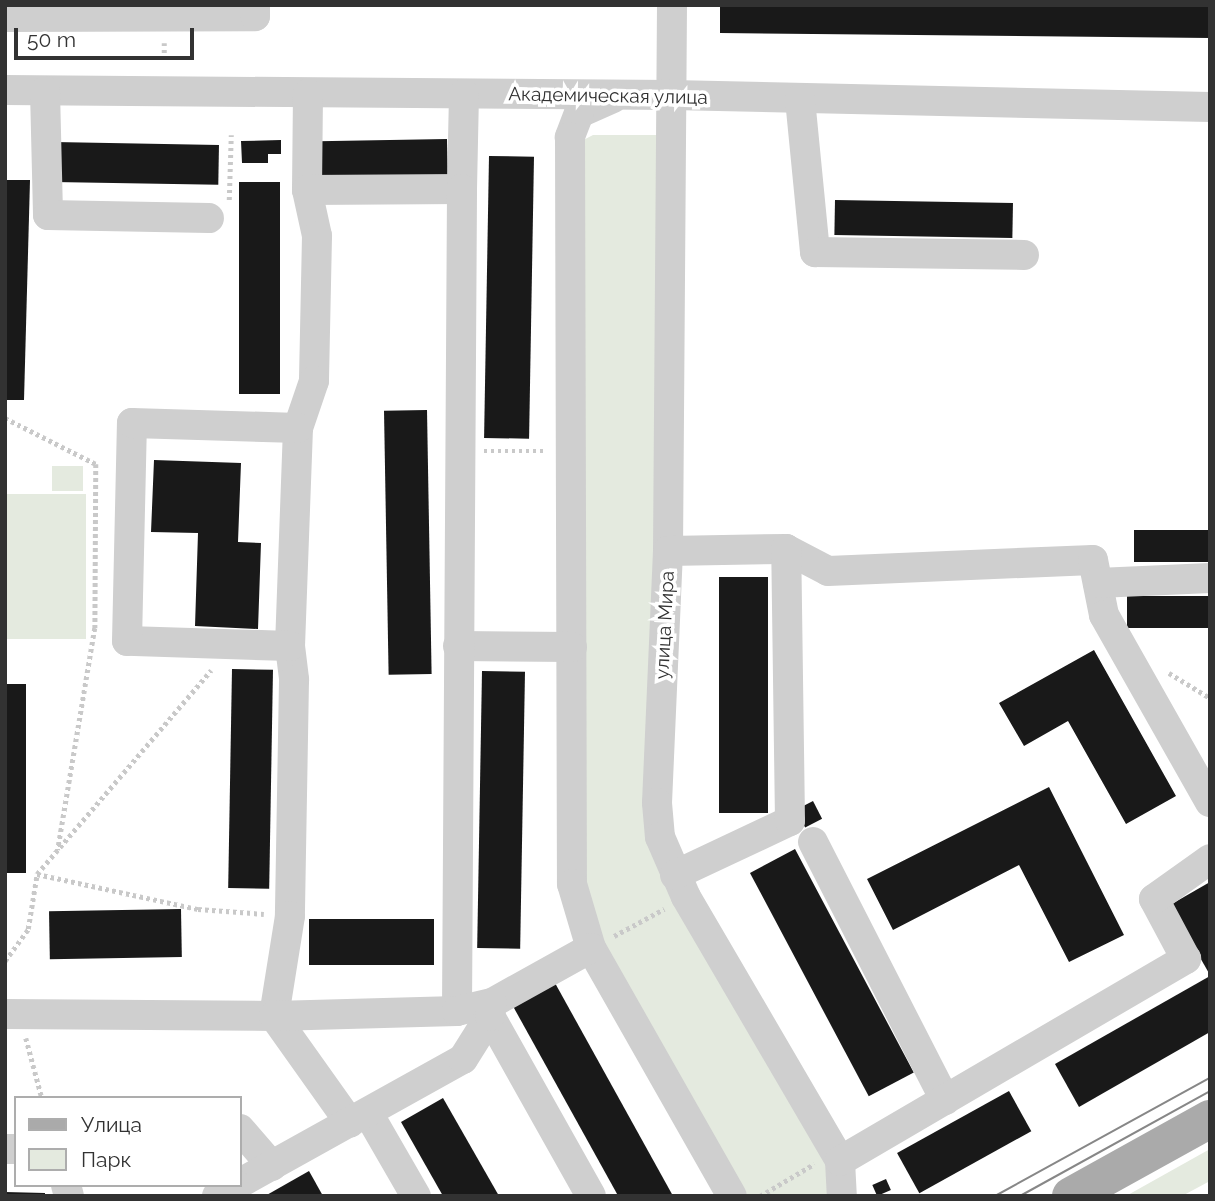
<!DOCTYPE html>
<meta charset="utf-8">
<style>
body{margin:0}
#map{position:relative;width:1215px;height:1201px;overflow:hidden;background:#fff;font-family:Raleway,sans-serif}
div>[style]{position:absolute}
.green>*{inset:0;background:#e4eadf;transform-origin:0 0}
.building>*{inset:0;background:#191919;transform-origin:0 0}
.path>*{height:4.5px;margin-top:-2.25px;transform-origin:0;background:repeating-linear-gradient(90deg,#c9c9c9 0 3.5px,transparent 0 7px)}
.minor>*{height:30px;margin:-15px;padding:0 15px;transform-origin:15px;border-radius:15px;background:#cfcfcf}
.major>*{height:38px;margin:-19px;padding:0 19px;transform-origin:19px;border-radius:19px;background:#aaa}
.tram>*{height:2px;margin:-1px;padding:0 1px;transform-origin:1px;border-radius:1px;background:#878787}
span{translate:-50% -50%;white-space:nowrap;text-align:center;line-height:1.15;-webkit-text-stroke:7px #fff;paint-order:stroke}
.street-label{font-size:19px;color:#323232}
.frame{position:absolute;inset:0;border:7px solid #323232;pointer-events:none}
.legend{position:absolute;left:14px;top:1096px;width:228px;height:91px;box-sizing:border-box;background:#fff;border:2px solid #adadad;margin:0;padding:9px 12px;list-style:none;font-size:21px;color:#323232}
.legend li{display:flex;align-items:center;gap:14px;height:35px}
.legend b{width:35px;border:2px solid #adadad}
.scale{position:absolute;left:14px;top:28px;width:180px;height:32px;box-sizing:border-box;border:4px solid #323232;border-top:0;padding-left:9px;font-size:21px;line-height:24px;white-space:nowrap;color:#323232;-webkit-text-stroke:5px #fff;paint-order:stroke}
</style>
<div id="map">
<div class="green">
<div style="clip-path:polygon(593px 135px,670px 135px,657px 803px,842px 1196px,732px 1196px,580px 920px,570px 147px)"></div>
<div style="left:52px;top:466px;width:31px;height:25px"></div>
<div style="left:5px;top:494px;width:81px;height:145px"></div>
<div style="clip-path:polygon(1210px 1149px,1210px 1181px,1182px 1196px,1126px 1196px)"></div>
</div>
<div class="building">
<div style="clip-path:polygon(720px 5px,1210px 5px,1210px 38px,720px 33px)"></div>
<div style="left:447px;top:139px;width:43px;height:129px;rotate:89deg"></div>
<div style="clip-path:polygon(281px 140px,281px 154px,268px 154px,268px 163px,242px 163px,241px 141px)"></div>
<div style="left:54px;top:142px;width:165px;height:40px;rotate:1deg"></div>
<div style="left:489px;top:156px;width:45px;height:282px;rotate:1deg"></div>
<div style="clip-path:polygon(5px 180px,30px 180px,24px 400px,5px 400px)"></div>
<div style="left:239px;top:182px;width:41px;height:212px"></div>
<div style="left:835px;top:200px;width:178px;height:35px;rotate:1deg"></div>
<div style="left:427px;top:410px;width:264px;height:43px;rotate:89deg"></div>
<div style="clip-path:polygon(154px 460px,241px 463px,238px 542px,261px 543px,258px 629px,195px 626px,198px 533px,151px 532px)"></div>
<div style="left:1210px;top:530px;width:32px;height:76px;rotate:90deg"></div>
<div style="left:719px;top:577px;width:49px;height:236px"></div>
<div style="left:1210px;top:596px;width:32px;height:83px;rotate:90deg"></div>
<div style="clip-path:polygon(1094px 650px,1176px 796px,1126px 824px,1068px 721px,1024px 746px,999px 703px)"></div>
<div style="left:232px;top:669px;width:41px;height:219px;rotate:1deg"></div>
<div style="left:482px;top:671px;width:43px;height:277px;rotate:1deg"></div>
<div style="left:5px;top:684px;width:21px;height:189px"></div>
<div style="clip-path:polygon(1049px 787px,1124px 935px,1069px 962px,1019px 865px,893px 930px,867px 879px)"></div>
<div style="left:813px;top:801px;width:20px;height:19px;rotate:63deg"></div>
<div style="left:795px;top:849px;width:253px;height:51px;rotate:62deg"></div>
<div style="clip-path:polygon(1210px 882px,1210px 975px,1170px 905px)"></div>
<div style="left:181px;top:909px;width:48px;height:132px;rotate:89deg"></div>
<div style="left:309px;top:919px;width:125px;height:46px"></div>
<div style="clip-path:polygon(1210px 976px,1210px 1032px,1079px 1107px,1055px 1064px)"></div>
<div style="left:555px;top:983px;width:244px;height:48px;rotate:61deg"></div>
<div style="left:1009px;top:1091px;width:46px;height:128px;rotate:61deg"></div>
<div style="clip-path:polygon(443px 1098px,499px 1196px,443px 1196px,401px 1122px)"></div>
<div style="clip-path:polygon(309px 1171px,323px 1196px,265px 1196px)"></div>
<div style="left:886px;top:1179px;width:12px;height:15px;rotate:66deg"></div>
<div style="clip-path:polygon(5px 1192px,45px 1193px,45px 1196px,5px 1196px)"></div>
</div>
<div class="path">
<div style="left:164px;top:60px;width:17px;rotate:-90deg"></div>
<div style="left:229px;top:200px;width:65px;rotate:-88.2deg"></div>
<div style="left:5px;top:418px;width:102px;rotate:26.8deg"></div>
<div style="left:96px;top:464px;width:164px;rotate:90.3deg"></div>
<div style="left:95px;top:628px;width:225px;rotate:99.5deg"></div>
<div style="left:484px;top:451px;width:60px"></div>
<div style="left:1169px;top:673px;width:48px;rotate:31.4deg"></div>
<div style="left:37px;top:874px;width:165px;rotate:12.3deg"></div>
<div style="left:198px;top:909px;width:66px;rotate:4.3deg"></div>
<div style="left:614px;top:936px;width:57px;rotate:-28.4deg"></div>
<div style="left:5px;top:961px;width:39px;rotate:-54deg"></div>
<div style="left:28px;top:929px;width:56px;rotate:-80.7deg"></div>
<div style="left:37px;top:874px;width:268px;rotate:-49.5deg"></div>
<div style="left:26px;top:1038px;width:62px;rotate:75.1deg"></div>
<div style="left:760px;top:1196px;width:63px;rotate:-30.7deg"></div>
</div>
<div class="minor">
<div style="left:672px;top:5px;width:546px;rotate:90.42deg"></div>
<div style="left:668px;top:551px;width:252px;rotate:92.5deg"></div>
<div style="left:657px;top:803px;width:34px;rotate:85deg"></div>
<div style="left:660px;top:837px;width:65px;rotate:66.6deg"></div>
<div style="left:686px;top:897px;width:306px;rotate:59.7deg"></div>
<div style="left:840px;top:1161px;width:35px;rotate:87deg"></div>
<div style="left:5px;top:17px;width:250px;rotate:-0.2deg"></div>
<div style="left:255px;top:16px;width:11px;rotate:-90deg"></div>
<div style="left:5px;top:90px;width:667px;rotate:0.43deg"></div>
<div style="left:672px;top:95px;width:538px;rotate:1.28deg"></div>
<div style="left:45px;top:91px;width:124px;rotate:88.6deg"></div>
<div style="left:48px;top:215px;width:161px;rotate:1.1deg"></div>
<div style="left:308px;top:94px;width:96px;rotate:90.6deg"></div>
<div style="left:307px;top:190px;width:47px;rotate:77.7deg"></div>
<div style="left:317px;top:236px;width:145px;rotate:91.2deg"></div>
<div style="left:314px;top:381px;width:50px;rotate:108.8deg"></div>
<div style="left:298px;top:428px;width:218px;rotate:92.1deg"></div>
<div style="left:290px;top:646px;width:34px;rotate:83deg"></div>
<div style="left:294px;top:680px;width:236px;rotate:91deg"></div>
<div style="left:290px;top:916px;width:101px;rotate:99.1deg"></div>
<div style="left:274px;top:1016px;width:131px;rotate:54.6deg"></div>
<div style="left:613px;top:98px;width:37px;rotate:156deg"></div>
<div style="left:579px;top:113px;width:26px;rotate:111deg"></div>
<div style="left:570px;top:137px;width:747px;rotate:89.85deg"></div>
<div style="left:572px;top:884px;width:67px;rotate:73.5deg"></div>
<div style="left:591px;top:948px;width:285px;rotate:60.4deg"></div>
<div style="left:800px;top:99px;width:154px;rotate:84.4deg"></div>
<div style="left:815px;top:252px;width:209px;rotate:0.8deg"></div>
<div style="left:307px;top:190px;width:155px;rotate:-0.4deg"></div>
<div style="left:462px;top:189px;width:95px;rotate:-88.8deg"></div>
<div style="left:668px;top:551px;width:118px;rotate:-1deg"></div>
<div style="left:786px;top:549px;width:47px;rotate:27.6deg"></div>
<div style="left:828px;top:571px;width:265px;rotate:-2.4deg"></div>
<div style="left:1093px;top:560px;width:56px;rotate:78.7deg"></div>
<div style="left:1104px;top:615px;width:215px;rotate:60.5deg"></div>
<div style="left:1098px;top:583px;width:112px;rotate:-2.6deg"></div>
<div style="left:290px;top:646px;width:163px;rotate:-178.2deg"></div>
<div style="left:127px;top:641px;width:218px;rotate:-88.7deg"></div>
<div style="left:132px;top:423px;width:166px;rotate:1.7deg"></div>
<div style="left:458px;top:646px;width:114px;rotate:0.5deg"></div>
<div style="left:813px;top:842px;width:290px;rotate:62.9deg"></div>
<div style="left:675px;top:875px;width:127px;rotate:-25.2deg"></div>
<div style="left:790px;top:821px;width:272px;rotate:-90.8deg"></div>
<div style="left:457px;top:1011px;width:822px;rotate:-89.65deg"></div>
<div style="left:5px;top:1014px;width:269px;rotate:0.4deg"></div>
<div style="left:274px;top:1016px;width:183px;rotate:-1.6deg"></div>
<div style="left:457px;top:1011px;width:36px;rotate:-13deg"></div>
<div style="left:492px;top:1003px;width:113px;rotate:-29.1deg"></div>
<div style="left:490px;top:1016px;width:206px;rotate:60.7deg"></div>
<div style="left:368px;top:1113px;width:96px;rotate:60deg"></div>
<div style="left:240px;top:1129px;width:49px;rotate:49.1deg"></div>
<div style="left:5px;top:1149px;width:11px"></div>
<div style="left:840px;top:1161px;width:401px;rotate:-30.3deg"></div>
<div style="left:1186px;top:959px;width:68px;rotate:-118.1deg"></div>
<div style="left:1154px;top:899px;width:69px;rotate:-35.5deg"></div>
<div style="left:240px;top:1183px;width:255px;rotate:-29.1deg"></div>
<div style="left:463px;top:1059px;width:51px;rotate:-57.9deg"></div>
<div style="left:490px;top:1016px;width:13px;rotate:-81deg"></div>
<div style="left:66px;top:1185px;width:11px;rotate:75deg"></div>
<div style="left:217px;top:1196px;width:22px;rotate:-30deg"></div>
</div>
<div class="major">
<div style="left:1071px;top:1196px;width:159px;rotate:-29deg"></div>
</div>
<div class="tram">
<div style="left:995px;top:1196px;width:245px;rotate:-28.8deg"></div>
<div style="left:1020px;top:1196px;width:217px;rotate:-28.9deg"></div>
</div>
<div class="street-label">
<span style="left:608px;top:96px;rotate:1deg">Академическая улица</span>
<span style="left:665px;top:625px;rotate:-87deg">улица Мира</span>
</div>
<div class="frame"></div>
<ul class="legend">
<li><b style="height:9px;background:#aaa"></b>Улица</li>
<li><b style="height:19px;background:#e4eadf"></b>Парк</li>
</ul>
<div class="scale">50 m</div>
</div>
